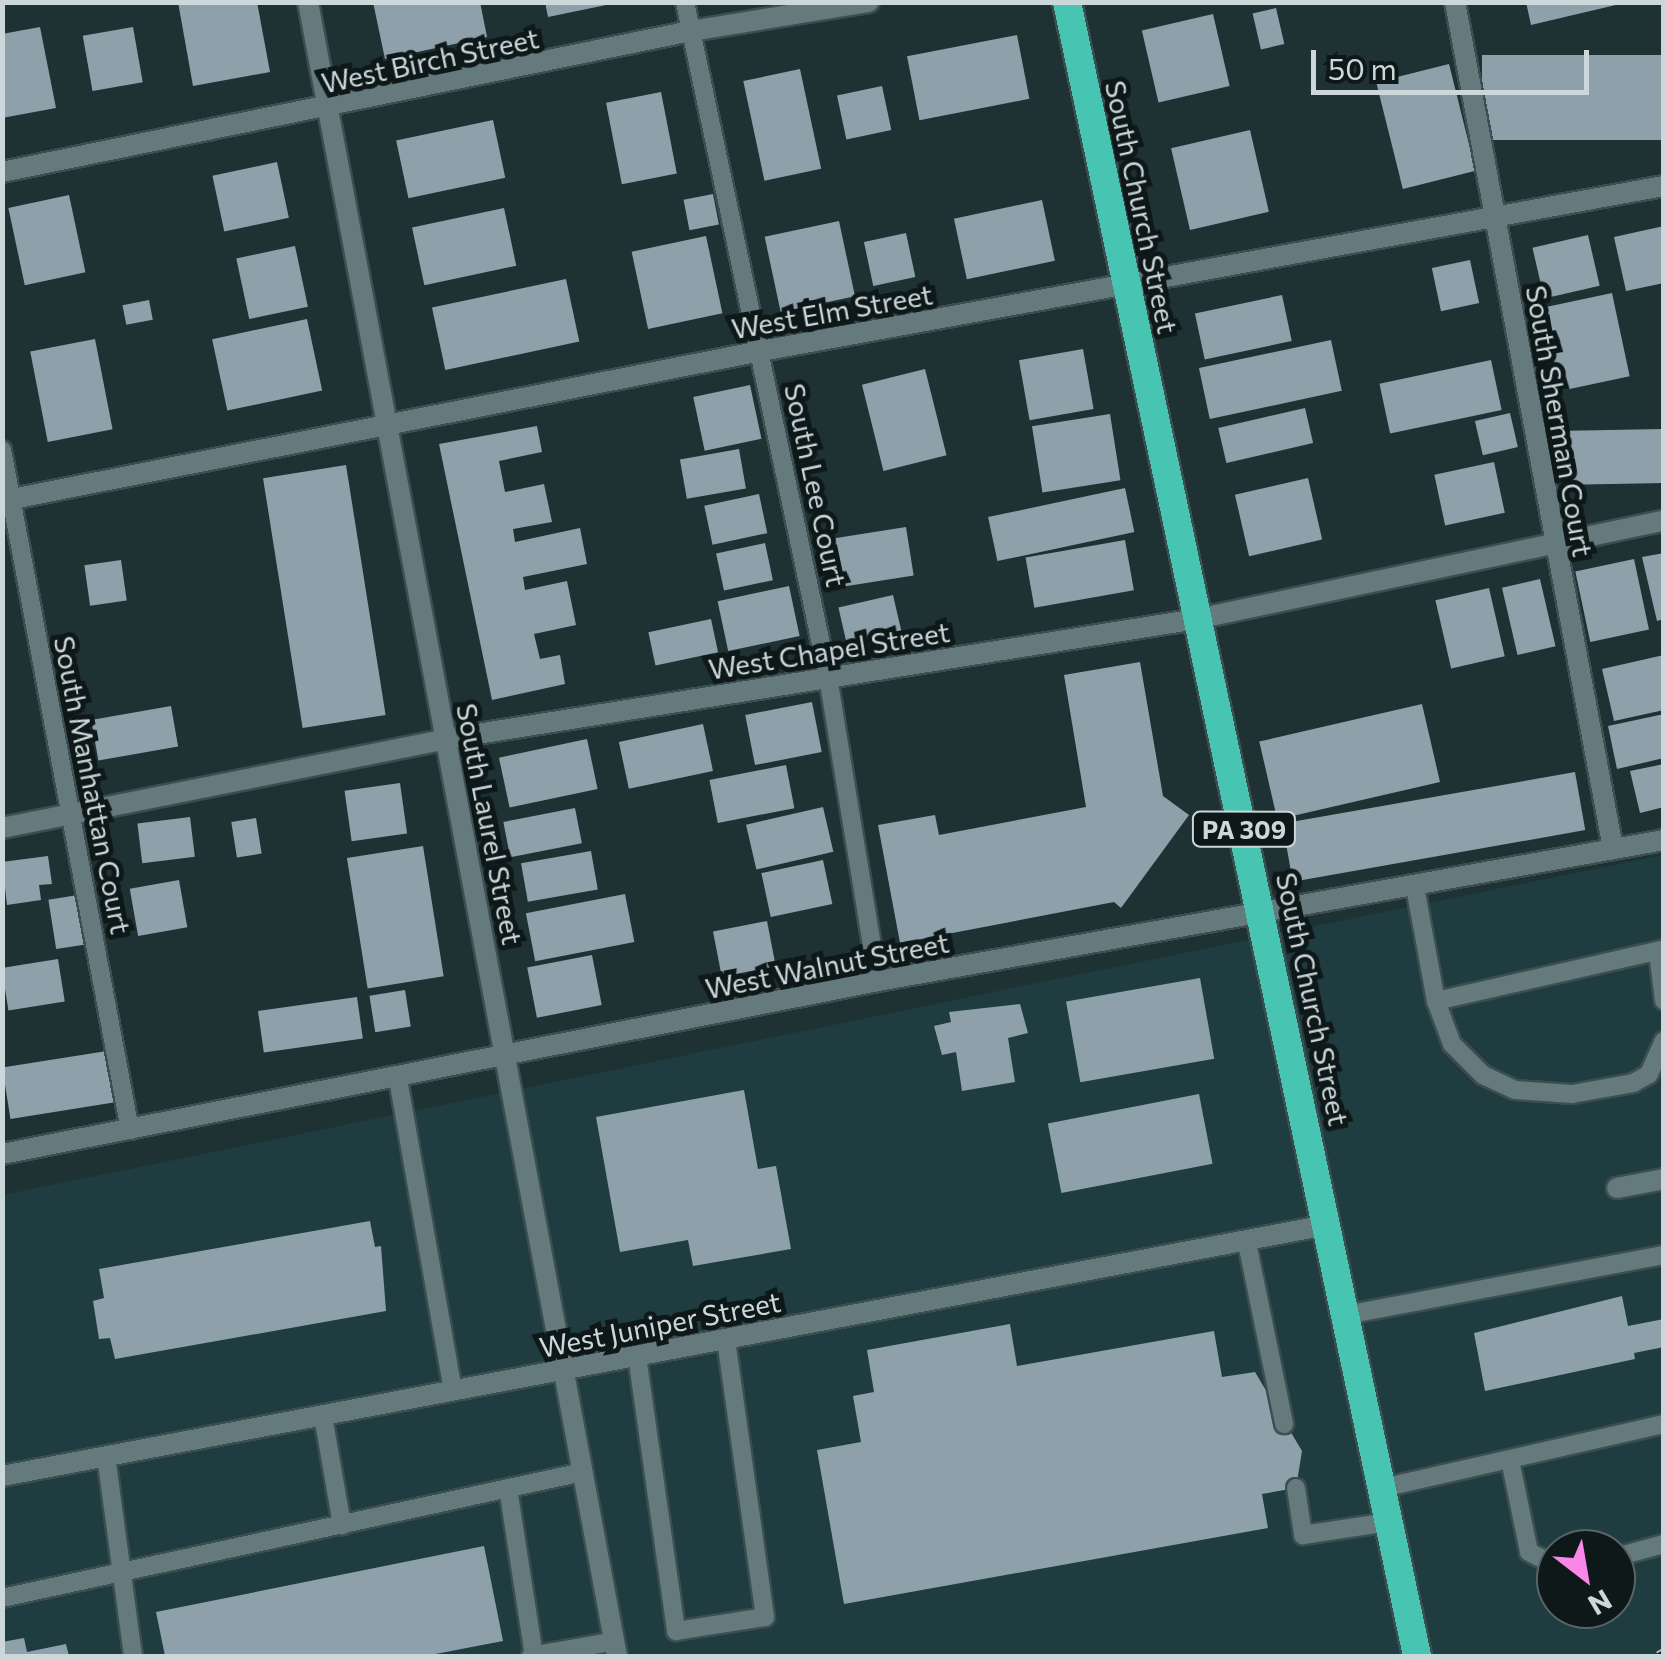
<!DOCTYPE html>
<style>
body{margin:0}
#map{position:relative;width:1666px;height:1659px;overflow:hidden;background:#1e3234;font-family:Commissioner,sans-serif}
div>[style]{position:absolute}
.built>*{inset:0;background:#1f3d40}
.building>*{inset:0;background:#8ea1ab;transform-origin:0 0}
.roads{filter:drop-shadow(2px 0 #3d4e51) drop-shadow(-2px 0 #3d4e51) drop-shadow(0 2px #3d4e51) drop-shadow(0 -2px #3d4e51)}
.service>*{height:18px;margin:-9px;padding:0 9px;transform-origin:9px;border-radius:9px;background:#647a7d}
.minor>*{height:20px;margin:-10px;padding:0 10px;transform-origin:10px;border-radius:10px;background:#647a7d}
.trunk>*{height:28px;margin:-14px;padding:0 14px;transform-origin:14px;border-radius:14px;background:#47c4b2}
.rail>*{height:11px;margin-top:-5.5px;transform-origin:0;background:repeating-linear-gradient(90deg,#0f1819 0 22px,#abb9bb 0 44px);box-sizing:border-box;border-block:2px solid #abb9bb}
span{translate:-50% -50%;white-space:nowrap;text-align:center;line-height:1.15;-webkit-text-stroke:10px #0f1819;paint-order:stroke}
.shield-label span{padding:2px 8px;background:#0f1819;border:2px solid;border-radius:8px;-webkit-text-stroke-width:0}
.shield-label{font-size:25px;color:#cbd7d9;font-weight:700}
.street-label{font-size:28px;color:#cbd7d9}
.frame{position:absolute;inset:0;border:5px solid #cbd7d9;pointer-events:none}
.north{position:absolute;left:1536px;top:1529px;width:100px;height:100px;box-sizing:border-box;background:#0f1819;border:2px solid #5a6466;border-radius:50%;rotate:149deg;font-size:28px;font-weight:700;line-height:40px;text-align:center;color:#cbd7d9}
.north::after{content:'';display:block;margin:auto;width:35px;height:45px;background:#fa87e7;clip-path:polygon(50% 0,100% 100%,50% 72%,0 100%)}
.scale{position:absolute;left:1311px;top:50px;width:278px;height:45px;box-sizing:border-box;border:5px solid #cbd7d9;border-top:0;padding-left:12px;font-size:30px;line-height:35px;white-space:nowrap;color:#cbd7d9;-webkit-text-stroke:8px #0f1819;paint-order:stroke}
</style>
<div id="map">
<div class="built">
<div style="clip-path:polygon(evenodd,1663px 855px,1663px 1656px,3px 1656px,3px 1195px,1663px 855px,1556px 1549px,1616px 1549px,1616px 1609px,1556px 1609px,1556px 1549px)"></div>
</div>
<div class="building">
<div style="clip-path:polygon(178px 2px,257px 2px,270px 72px,193px 86px)"></div>
<div style="clip-path:polygon(373px 2px,480px 2px,487px 37px,385px 59px)"></div>
<div style="clip-path:polygon(545px 2px,611px 2px,611px 4px,548px 17px)"></div>
<div style="clip-path:polygon(1526px 2px,1620px 2px,1620px 4px,1531px 25px)"></div>
<div style="left:1276px;top:8px;width:37px;height:24px;rotate:77deg"></div>
<div style="left:1213px;top:14px;width:74px;height:73px;rotate:77deg"></div>
<div style="clip-path:polygon(40px 27px,56px 108px,2px 118px,2px 34px)"></div>
<div style="left:133px;top:27px;width:56px;height:51px;rotate:80deg"></div>
<div style="left:1017px;top:35px;width:65px;height:112px;rotate:79deg"></div>
<div style="left:1664px;top:55px;width:85px;height:182px;rotate:90deg"></div>
<div style="left:1449px;top:64px;width:110px;height:75px;rotate:76deg"></div>
<div style="left:800px;top:69px;width:102px;height:58px;rotate:78deg"></div>
<div style="left:882px;top:86px;width:45px;height:46px;rotate:78deg"></div>
<div style="left:661px;top:92px;width:83px;height:56px;rotate:79deg"></div>
<div style="left:493px;top:120px;width:59px;height:99px;rotate:78deg"></div>
<div style="left:1250px;top:130px;width:84px;height:81px;rotate:77deg"></div>
<div style="left:277px;top:162px;width:57px;height:66px;rotate:78deg"></div>
<div style="left:713px;top:194px;width:31px;height:30px;rotate:79deg"></div>
<div style="left:69px;top:195px;width:79px;height:62px;rotate:78deg"></div>
<div style="left:1042px;top:200px;width:62px;height:90px;rotate:78deg"></div>
<div style="left:504px;top:208px;width:59px;height:94px;rotate:78deg"></div>
<div style="left:839px;top:221px;width:77px;height:76px;rotate:78deg"></div>
<div style="clip-path:polygon(1664px 226px,1664px 283px,1626px 291px,1614px 237px)"></div>
<div style="left:906px;top:233px;width:45px;height:43px;rotate:78deg"></div>
<div style="left:1588px;top:235px;width:52px;height:57px;rotate:77deg"></div>
<div style="left:706px;top:236px;width:79px;height:76px;rotate:78deg"></div>
<div style="left:295px;top:246px;width:62px;height:60px;rotate:78deg"></div>
<div style="left:1470px;top:260px;width:44px;height:39px;rotate:78deg"></div>
<div style="left:566px;top:279px;width:64px;height:137px;rotate:78deg"></div>
<div style="left:1612px;top:293px;width:85px;height:71px;rotate:78deg"></div>
<div style="left:1282px;top:295px;width:47px;height:89px;rotate:78deg"></div>
<div style="left:149px;top:300px;width:20px;height:27px;rotate:79deg"></div>
<div style="left:307px;top:319px;width:73px;height:97px;rotate:78deg"></div>
<div style="left:95px;top:339px;width:92px;height:66px;rotate:79deg"></div>
<div style="left:1331px;top:340px;width:52px;height:135px;rotate:78deg"></div>
<div style="left:1083px;top:349px;width:61px;height:65px;rotate:80deg"></div>
<div style="left:1491px;top:360px;width:51px;height:114px;rotate:78deg"></div>
<div style="left:925px;top:369px;width:89px;height:65px;rotate:76deg"></div>
<div style="left:750px;top:385px;width:55px;height:58px;rotate:78deg"></div>
<div style="left:1305px;top:408px;width:36px;height:89px;rotate:77deg"></div>
<div style="left:1510px;top:413px;width:35px;height:36px;rotate:77deg"></div>
<div style="left:1110px;top:414px;width:67px;height:79px;rotate:81deg"></div>
<div style="clip-path:polygon(537px 426px,542px 452px,499px 461px,505px 492px,544px 484px,552px 522px,513px 529px,515px 542px,580px 528px,587px 564px,523px 577px,525px 590px,567px 581px,576px 625px,534px 634px,540px 659px,560px 655px,565px 684px,492px 700px,439px 444px)"></div>
<div style="left:1663px;top:429px;width:54px;height:94px;rotate:89deg"></div>
<div style="left:739px;top:449px;width:40px;height:60px;rotate:80deg"></div>
<div style="left:1494px;top:462px;width:52px;height:61px;rotate:78deg"></div>
<div style="left:346px;top:465px;width:253px;height:84px;rotate:81deg"></div>
<div style="left:1308px;top:478px;width:63px;height:75px;rotate:77deg"></div>
<div style="left:1125px;top:488px;width:45px;height:140px;rotate:78deg"></div>
<div style="left:759px;top:494px;width:40px;height:56px;rotate:78deg"></div>
<div style="left:906px;top:527px;width:49px;height:85px;rotate:81deg"></div>
<div style="left:1125px;top:540px;width:51px;height:101px;rotate:80deg"></div>
<div style="left:765px;top:543px;width:38px;height:50px;rotate:78deg"></div>
<div style="clip-path:polygon(1664px 553px,1664px 619px,1657px 621px,1642px 557px)"></div>
<div style="left:1634px;top:559px;width:72px;height:60px;rotate:78deg"></div>
<div style="left:121px;top:560px;width:41px;height:37px;rotate:82deg"></div>
<div style="left:1540px;top:579px;width:69px;height:39px;rotate:77deg"></div>
<div style="left:789px;top:586px;width:51px;height:73px;rotate:78deg"></div>
<div style="left:1489px;top:588px;width:70px;height:55px;rotate:77deg"></div>
<div style="left:893px;top:595px;width:37px;height:56px;rotate:77deg"></div>
<div style="left:711px;top:619px;width:34px;height:64px;rotate:78deg"></div>
<div style="clip-path:polygon(1664px 655px,1664px 710px,1614px 721px,1602px 669px)"></div>
<div style="clip-path:polygon(1140px 662px,1163px 796px,1189px 815px,1121px 908px,1114px 902px,900px 943px,878px 825px,935px 815px,939px 835px,1086px 807px,1064px 675px)"></div>
<div style="left:812px;top:702px;width:51px;height:68px;rotate:79deg"></div>
<div style="left:1422px;top:704px;width:80px;height:167px;rotate:77deg"></div>
<div style="left:171px;top:706px;width:41px;height:81px;rotate:80deg"></div>
<div style="clip-path:polygon(1664px 714px,1664px 758px,1617px 769px,1608px 726px)"></div>
<div style="left:703px;top:724px;width:48px;height:86px;rotate:78deg"></div>
<div style="left:587px;top:739px;width:51px;height:90px;rotate:78deg"></div>
<div style="clip-path:polygon(1664px 764px,1664px 807px,1640px 813px,1630px 771px)"></div>
<div style="left:786px;top:765px;width:44px;height:78px;rotate:79deg"></div>
<div style="left:1575px;top:772px;width:59px;height:297px;rotate:80deg"></div>
<div style="left:400px;top:783px;width:51px;height:56px;rotate:82deg"></div>
<div style="left:823px;top:807px;width:46px;height:79px;rotate:77deg"></div>
<div style="left:575px;top:808px;width:36px;height:73px;rotate:79deg"></div>
<div style="left:190px;top:817px;width:40px;height:53px;rotate:83deg"></div>
<div style="left:256px;top:818px;width:36px;height:25px;rotate:81deg"></div>
<div style="left:423px;top:846px;width:132px;height:77px;rotate:81deg"></div>
<div style="left:591px;top:851px;width:39px;height:71px;rotate:80deg"></div>
<div style="clip-path:polygon(48px 856px,52px 884px,39px 885px,41px 900px,7px 905px,2px 862px)"></div>
<div style="left:823px;top:860px;width:45px;height:63px;rotate:78deg"></div>
<div style="left:179px;top:880px;width:48px;height:50px;rotate:80deg"></div>
<div style="left:625px;top:894px;width:49px;height:101px;rotate:79deg"></div>
<div style="left:78px;top:895px;width:50px;height:30px;rotate:81deg"></div>
<div style="left:767px;top:921px;width:46px;height:55px;rotate:79deg"></div>
<div style="left:592px;top:955px;width:51px;height:66px;rotate:79deg"></div>
<div style="left:58px;top:959px;width:43px;height:57px;rotate:81deg"></div>
<div style="left:1200px;top:978px;width:82px;height:136px;rotate:80deg"></div>
<div style="left:405px;top:990px;width:37px;height:36px;rotate:81deg"></div>
<div style="left:357px;top:997px;width:42px;height:100px;rotate:82deg"></div>
<div style="clip-path:polygon(1020px 1004px,1028px 1033px,1008px 1038px,1015px 1082px,962px 1091px,956px 1052px,942px 1055px,934px 1026px,951px 1022px,949px 1012px)"></div>
<div style="left:107px;top:1051px;width:52px;height:106px;rotate:81deg"></div>
<div style="clip-path:polygon(744px 1090px,758px 1169px,776px 1166px,791px 1249px,693px 1266px,688px 1240px,620px 1252px,596px 1117px)"></div>
<div style="left:1199px;top:1094px;width:71px;height:154px;rotate:79deg"></div>
<div style="clip-path:polygon(370px 1221px,375px 1247px,381px 1246px,386px 1311px,115px 1359px,110px 1338px,99px 1339px,93px 1301px,104px 1298px,99px 1269px)"></div>
<div style="clip-path:polygon(1622px 1296px,1628px 1326px,1664px 1319px,1664px 1347px,1634px 1353px,1635px 1359px,1485px 1391px,1474px 1333px)"></div>
<div style="clip-path:polygon(1010px 1324px,1017px 1366px,1214px 1331px,1222px 1377px,1255px 1372px,1302px 1451px,1296px 1488px,1262px 1494px,1268px 1528px,844px 1604px,817px 1450px,861px 1442px,853px 1396px,874px 1392px,867px 1350px)"></div>
<div style="clip-path:polygon(484px 1546px,503px 1641px,425px 1656px,165px 1656px,156px 1612px)"></div>
<div style="clip-path:polygon(24px 1638px,27px 1652px,66px 1644px,69px 1656px,2px 1656px,2px 1642px)"></div>
</div>
<div class="roads">
<div class="service">
<div style="left:685px;top:2px;width:690px;rotate:78.04deg"></div>
<div style="left:828px;top:677px;width:308px;rotate:80.7deg"></div>
<div style="left:2px;top:450px;width:692px;rotate:79.34deg"></div>
<div style="left:1415px;top:887px;width:116px;rotate:79.6deg"></div>
<div style="left:1436px;top:1001px;width:234px;rotate:-12.8deg"></div>
<div style="left:1658px;top:952px;width:49px;rotate:83deg"></div>
<div style="left:1436px;top:1001px;width:46px;rotate:69.6deg"></div>
<div style="left:1452px;top:1044px;width:44px;rotate:45deg"></div>
<div style="left:1483px;top:1075px;width:35px;rotate:25deg"></div>
<div style="left:1515px;top:1090px;width:57px;rotate:4deg"></div>
<div style="left:1572px;top:1094px;width:62px;rotate:-10.2deg"></div>
<div style="left:1633px;top:1083px;width:18px;rotate:-29deg"></div>
<div style="left:1649px;top:1074px;width:36px;rotate:-66deg"></div>
<div style="left:398px;top:1079px;width:317px;rotate:80deg"></div>
<div style="left:1247px;top:1243px;width:185px;rotate:78.4deg"></div>
<div style="left:1346px;top:1315px;width:324px;rotate:-10.7deg"></div>
<div style="left:637px;top:1356px;width:278px;rotate:81.9deg"></div>
<div style="left:676px;top:1631px;width:90px;rotate:-8.9deg"></div>
<div style="left:765px;top:1617px;width:281px;rotate:-98deg"></div>
<div style="left:323px;top:1416px;width:111px;rotate:80.1deg"></div>
<div style="left:106px;top:1456px;width:202px;rotate:82.3deg"></div>
<div style="left:1510px;top:1460px;width:94px;rotate:78.3deg"></div>
<div style="left:1529px;top:1552px;width:30px;rotate:27deg"></div>
<div style="left:508px;top:1488px;width:170px;rotate:81.2deg"></div>
<div style="left:1296px;top:1488px;width:48px;rotate:81.5deg"></div>
<div style="left:1303px;top:1535px;width:87px;rotate:-8.6deg"></div>
<div style="left:1382px;top:1488px;width:289px;rotate:-12.8deg"></div>
<div style="left:1616px;top:1557px;width:50px;rotate:-15.2deg"></div>
<div style="left:2px;top:1598px;width:595px;rotate:-12.24deg"></div>
<div style="left:531px;top:1656px;width:85px;rotate:-10.1deg"></div>
</div>
<div class="minor">
<div style="left:308px;top:2px;width:1683px;rotate:79.42deg"></div>
<div style="left:1455px;top:2px;width:862px;rotate:79.43deg"></div>
<div style="left:2px;top:172px;width:703px;rotate:-11.57deg"></div>
<div style="left:691px;top:31px;width:180px;rotate:-9.3deg"></div>
<div style="left:12px;top:499px;width:763px;rotate:-11.18deg"></div>
<div style="left:761px;top:351px;width:918px;rotate:-10.36deg"></div>
<div style="left:2px;top:828px;width:453px;rotate:-11.3deg"></div>
<div style="left:446px;top:739px;width:761px;rotate:-9.08deg"></div>
<div style="left:1197px;top:619px;width:477px;rotate:-11.9deg"></div>
<div style="left:2px;top:1154px;width:893px;rotate:-11.17deg"></div>
<div style="left:878px;top:981px;width:799px;rotate:-10.17deg"></div>
<div style="left:1617px;top:1188px;width:48px;rotate:-10.8deg"></div>
<div style="left:2px;top:1476px;width:1349px;rotate:-10.73deg"></div>
</div>
<div class="trunk">
<div style="left:1067px;top:2px;width:1691px;rotate:78.05deg"></div>
</div>
</div>
<div class="rail">
<div style="left:1659px;top:1656px;width:6px;rotate:-31deg"></div>
</div>
<div class="shield-label">
<span style="left:1244px;top:829px">PA 309</span>
</div>
<div class="street-label">
<span style="left:430px;top:60px;rotate:-12deg">West Birch Street</span>
<span style="left:1142px;top:207px;rotate:78deg">South Church Street</span>
<span style="left:832px;top:311px;rotate:-10deg">West Elm Street</span>
<span style="left:1560px;top:421px;rotate:80deg">South Sherman Court</span>
<span style="left:816px;top:485px;rotate:78deg">South Lee Court</span>
<span style="left:829px;top:650px;rotate:-9deg">West Chapel Street</span>
<span style="left:93px;top:785px;rotate:79deg">South Manhattan Court</span>
<span style="left:490px;top:824px;rotate:79deg">South Laurel Street</span>
<span style="left:827px;top:965px;rotate:-11deg">West Walnut Street</span>
<span style="left:1313px;top:999px;rotate:78deg">South Church Street</span>
<span style="left:660px;top:1324px;rotate:-11deg">West Juniper Street</span>
</div>
<div class="frame"></div>
<div class="north">N</div>
<div class="scale">50 m</div>
</div>
